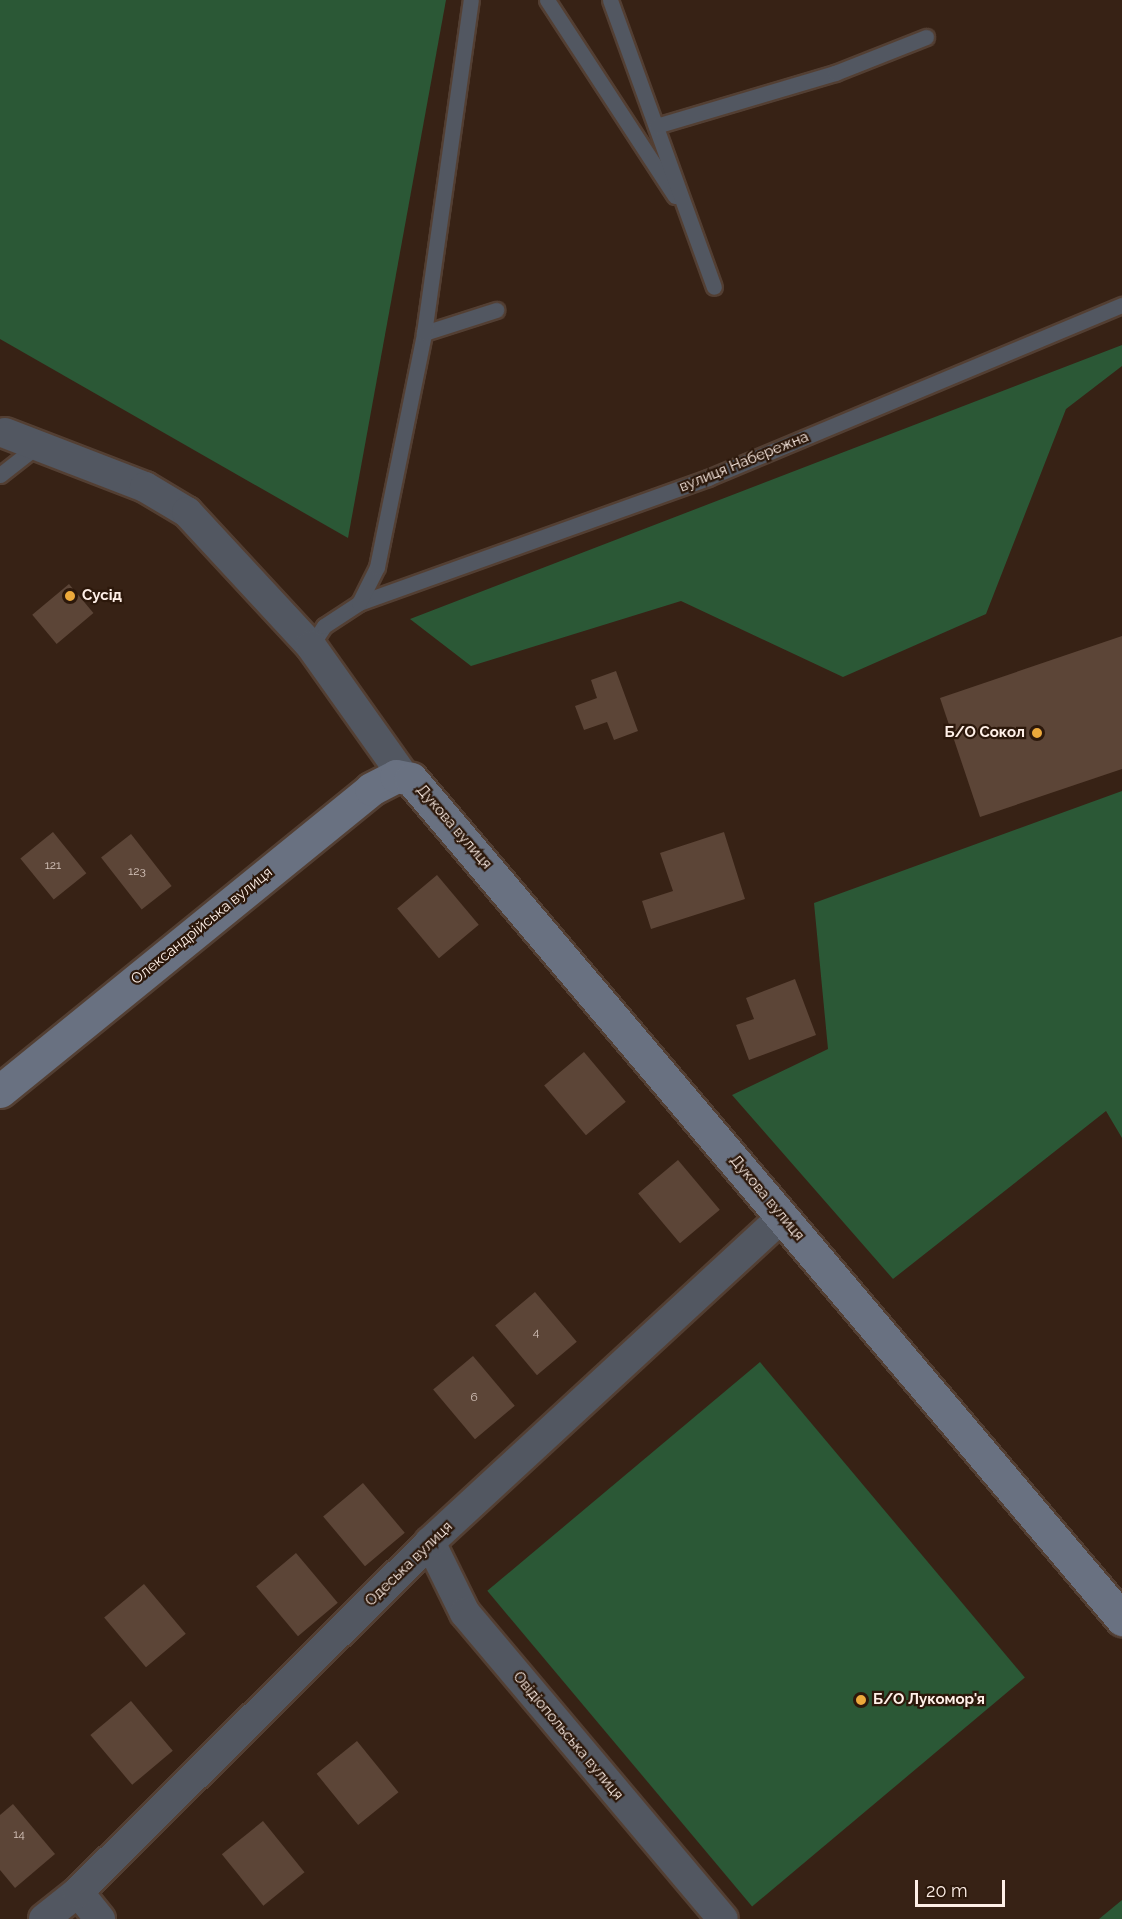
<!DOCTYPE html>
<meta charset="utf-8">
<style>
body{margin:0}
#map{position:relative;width:1122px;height:1919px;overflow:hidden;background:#372215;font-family:Raleway,sans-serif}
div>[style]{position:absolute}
.green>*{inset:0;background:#2b5836;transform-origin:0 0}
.building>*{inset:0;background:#5c4537;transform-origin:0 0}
.roads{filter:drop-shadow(2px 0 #533f33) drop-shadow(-2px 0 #533f33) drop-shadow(0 2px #533f33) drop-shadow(0 -2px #533f33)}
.lane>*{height:15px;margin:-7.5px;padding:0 7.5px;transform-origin:7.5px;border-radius:7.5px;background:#525761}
.street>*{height:30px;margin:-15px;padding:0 15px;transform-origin:15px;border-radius:15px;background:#525761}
.secondary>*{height:33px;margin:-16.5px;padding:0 16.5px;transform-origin:16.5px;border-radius:16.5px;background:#697181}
.dots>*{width:16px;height:16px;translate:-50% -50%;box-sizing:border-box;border:3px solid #2c180b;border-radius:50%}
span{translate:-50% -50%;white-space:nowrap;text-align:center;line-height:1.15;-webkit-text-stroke:4.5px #2c180b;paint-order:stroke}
.number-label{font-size:12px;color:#d6c5bc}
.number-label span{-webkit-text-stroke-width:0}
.street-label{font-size:15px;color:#fff0e8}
.poi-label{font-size:15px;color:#fff0e8;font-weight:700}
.left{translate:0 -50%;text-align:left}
.right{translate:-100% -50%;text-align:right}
.scale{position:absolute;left:915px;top:1880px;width:90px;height:27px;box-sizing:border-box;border:3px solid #fff0e8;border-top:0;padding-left:8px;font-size:18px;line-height:21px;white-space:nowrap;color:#fff0e8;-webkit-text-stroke:4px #2c180b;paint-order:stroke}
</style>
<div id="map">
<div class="green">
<div style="clip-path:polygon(0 0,446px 0,348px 538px,0 339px)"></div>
<div style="clip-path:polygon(1122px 345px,1122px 366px,1066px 409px,986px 614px,843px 677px,681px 601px,471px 666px,410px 619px)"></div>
<div style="clip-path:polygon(1122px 791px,1122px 1138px,1106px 1111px,893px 1279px,732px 1095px,828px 1049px,814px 903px)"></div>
<div style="left:760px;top:1362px;width:412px;height:356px;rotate:50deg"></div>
<div style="clip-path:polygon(1122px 1900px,1122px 1919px,1099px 1919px)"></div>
</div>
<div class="building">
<div style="left:69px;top:584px;width:38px;height:48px;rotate:50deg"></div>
<div style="clip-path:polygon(1122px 636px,1122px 769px,980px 817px,940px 698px)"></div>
<div style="clip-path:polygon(616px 671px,638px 731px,614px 740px,607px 722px,584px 730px,575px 706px,597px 698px,591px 680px)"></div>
<div style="left:53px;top:832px;width:53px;height:42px;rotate:51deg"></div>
<div style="clip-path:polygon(724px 832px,745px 899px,651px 929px,642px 901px,673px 891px,660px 853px)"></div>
<div style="left:131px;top:834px;width:66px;height:38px;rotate:52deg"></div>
<div style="left:437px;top:875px;width:65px;height:52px;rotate:50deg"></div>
<div style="clip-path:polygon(795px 979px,816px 1035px,749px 1060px,736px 1025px,754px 1019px,746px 998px)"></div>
<div style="left:584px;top:1052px;width:65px;height:52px;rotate:50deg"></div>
<div style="left:678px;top:1160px;width:65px;height:52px;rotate:50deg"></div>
<div style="left:535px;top:1292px;width:65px;height:52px;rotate:50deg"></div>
<div style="left:473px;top:1356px;width:65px;height:52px;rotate:50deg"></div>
<div style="left:363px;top:1483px;width:65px;height:52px;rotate:50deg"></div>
<div style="left:296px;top:1553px;width:65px;height:52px;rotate:50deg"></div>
<div style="left:144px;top:1584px;width:65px;height:52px;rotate:50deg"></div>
<div style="left:131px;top:1701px;width:65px;height:53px;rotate:50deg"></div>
<div style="left:357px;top:1741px;width:66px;height:52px;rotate:51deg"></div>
<div style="clip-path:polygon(13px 1804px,55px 1854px,15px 1888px,0 1870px,0 1815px)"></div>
<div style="left:263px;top:1821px;width:66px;height:53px;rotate:51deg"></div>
</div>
<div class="roads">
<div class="lane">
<div style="left:547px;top:0;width:234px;rotate:56.9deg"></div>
<div style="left:610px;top:0;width:305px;rotate:70.1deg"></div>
<div style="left:656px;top:126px;width:187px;rotate:-16.5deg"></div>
<div style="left:835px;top:73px;width:98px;rotate:-21.6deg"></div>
<div style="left:424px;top:333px;width:76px;rotate:-17.7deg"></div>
<div style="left:0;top:475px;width:47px;rotate:-38.1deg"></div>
<div style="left:359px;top:603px;width:371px;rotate:-19.7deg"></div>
<div style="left:708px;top:478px;width:449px;rotate:-22.7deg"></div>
<div style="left:311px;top:646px;width:24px;rotate:-57deg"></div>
<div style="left:324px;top:626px;width:42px;rotate:-33.3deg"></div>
<div style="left:359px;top:603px;width:40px;rotate:-63.4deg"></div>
<div style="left:377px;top:567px;width:239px;rotate:-78.6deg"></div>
<div style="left:424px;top:333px;width:336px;rotate:-82deg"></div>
</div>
<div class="street">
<div style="left:5px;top:433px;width:150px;rotate:21.1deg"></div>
<div style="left:145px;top:487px;width:49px;rotate:30.8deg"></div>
<div style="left:187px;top:512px;width:183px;rotate:47.2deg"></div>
<div style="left:311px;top:646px;width:161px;rotate:54.6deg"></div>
<div style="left:430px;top:1542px;width:79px;rotate:63.8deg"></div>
<div style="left:465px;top:1613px;width:400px;rotate:49.9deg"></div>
<div style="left:78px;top:1892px;width:35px;rotate:51deg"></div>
<div style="left:44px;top:1919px;width:43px;rotate:-38.5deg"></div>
<div style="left:78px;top:1892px;width:496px;rotate:-44.8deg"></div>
<div style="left:430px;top:1542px;width:479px;rotate:-42.7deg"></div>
</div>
<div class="secondary">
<div style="left:0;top:1091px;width:478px;rotate:-39.1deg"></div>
<div style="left:371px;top:789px;width:28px;rotate:-27deg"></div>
<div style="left:396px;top:776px;width:15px;rotate:11deg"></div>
<div style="left:411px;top:779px;width:1101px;rotate:49.75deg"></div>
</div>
</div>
<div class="dots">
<div style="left:70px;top:596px;background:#eca93b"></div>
<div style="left:1037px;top:733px;background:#eca93b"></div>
<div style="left:861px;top:1700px;background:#eca93b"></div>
</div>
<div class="number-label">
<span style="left:53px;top:866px">121</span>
<span style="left:137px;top:872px">123</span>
<span style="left:536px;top:1333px">4</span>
<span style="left:474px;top:1398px">6</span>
<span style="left:19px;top:1835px">14</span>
</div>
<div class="street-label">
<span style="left:744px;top:462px;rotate:-22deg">вулиця Набережна</span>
<span style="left:454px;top:827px;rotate:49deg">Дукова вулиця</span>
<span style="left:202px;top:926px;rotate:-39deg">Олександрійська вулиця</span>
<span style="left:767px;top:1198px;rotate:50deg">Дукова вулиця</span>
<span style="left:409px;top:1564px;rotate:-44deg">Одеська вулиця</span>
<span style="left:568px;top:1736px;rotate:50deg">Овідіопольська вулиця</span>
</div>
<div class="poi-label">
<span class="left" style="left:82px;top:596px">Сусід</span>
<span class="right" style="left:1025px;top:733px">Б/О Сокол</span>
<span class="left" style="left:873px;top:1700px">Б/О Лукомор'я</span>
</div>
<div class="scale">20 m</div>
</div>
